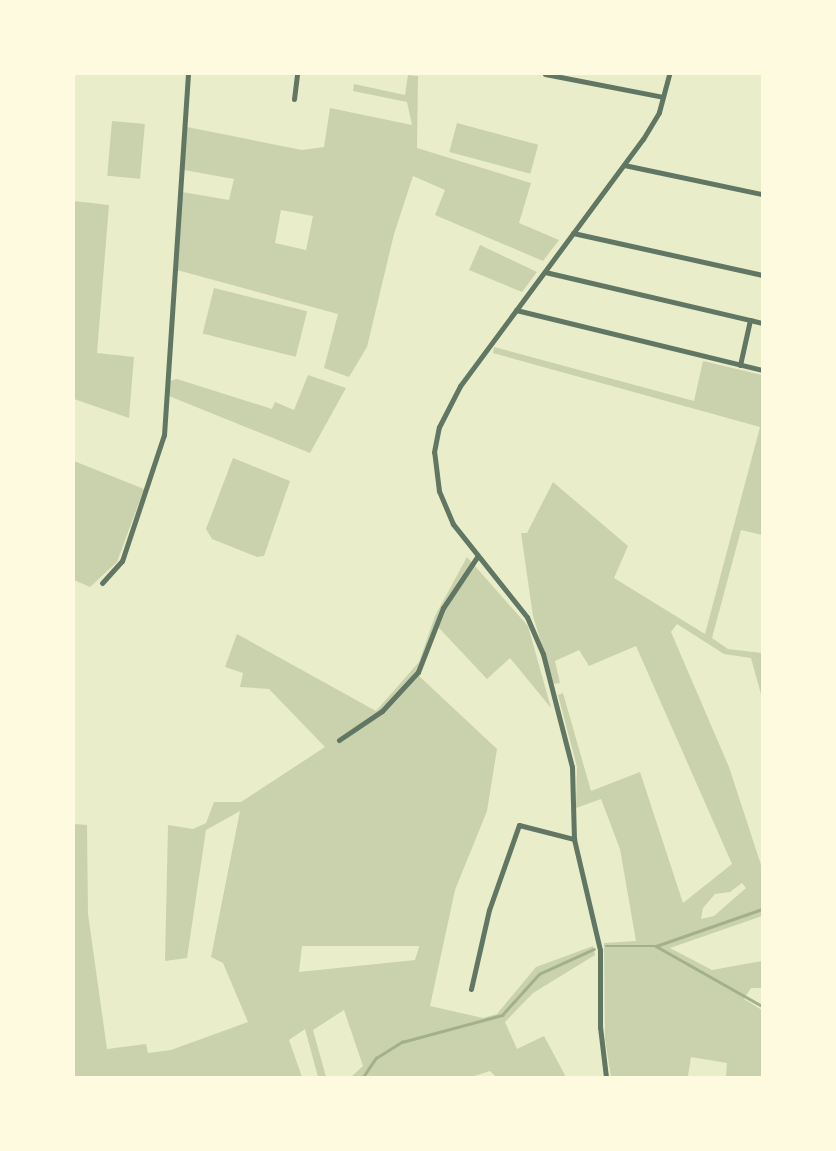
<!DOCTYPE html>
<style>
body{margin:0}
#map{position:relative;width:836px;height:1151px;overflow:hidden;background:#e9edc9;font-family:Ubuntu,sans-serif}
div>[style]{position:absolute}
.green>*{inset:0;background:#cad2ad;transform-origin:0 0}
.stream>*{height:2.5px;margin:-1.25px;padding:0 1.25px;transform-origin:1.25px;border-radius:1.25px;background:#a3b18a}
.minor>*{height:5px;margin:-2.5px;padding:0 2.5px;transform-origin:2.5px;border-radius:2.5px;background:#617663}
span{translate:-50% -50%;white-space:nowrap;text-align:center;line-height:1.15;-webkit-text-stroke:5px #fefae0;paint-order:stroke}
.frame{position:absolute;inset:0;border:75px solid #fefae0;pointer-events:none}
</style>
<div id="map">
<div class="green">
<div style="clip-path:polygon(evenodd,408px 75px,418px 76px,417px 148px,531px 183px,519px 223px,559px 240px,543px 261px,435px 215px,445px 190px,413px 176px,394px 234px,367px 347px,349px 377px,324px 368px,338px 314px,177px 270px,182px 192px,229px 200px,234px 179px,184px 170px,187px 127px,302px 150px,324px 147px,330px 108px,412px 125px,407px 102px,353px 91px,354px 84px,405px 95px,408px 75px,281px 210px,313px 216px,306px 250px,275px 243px,281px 210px)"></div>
<div style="left:112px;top:121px;width:33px;height:55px;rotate:5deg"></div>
<div style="left:457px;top:123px;width:84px;height:30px;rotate:15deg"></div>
<div style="clip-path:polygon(74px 201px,109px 205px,97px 353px,134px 357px,129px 418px,74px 399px)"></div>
<div style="clip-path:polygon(480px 245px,537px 272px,522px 292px,469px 270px)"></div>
<div style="left:214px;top:288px;width:96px;height:47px;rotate:14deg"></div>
<div style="clip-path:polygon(evenodd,494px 347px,694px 401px,703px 361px,762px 375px,762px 535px,741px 530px,712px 638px,728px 649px,762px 653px,762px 698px,751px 658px,724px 654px,677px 624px,671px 632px,729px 767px,762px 868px,762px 916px,670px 948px,712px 970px,762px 961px,762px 988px,751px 988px,744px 999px,762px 1010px,762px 1077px,726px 1077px,727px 1063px,691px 1057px,688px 1076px,682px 1077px,611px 1077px,605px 1039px,604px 943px,636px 941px,620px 849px,601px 799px,576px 808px,577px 767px,558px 695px,563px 693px,591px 791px,640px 772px,683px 903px,732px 864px,636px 646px,589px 666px,579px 650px,555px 661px,560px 683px,554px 684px,533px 616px,521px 533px,527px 533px,553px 482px,628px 546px,614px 578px,705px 634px,760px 427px,493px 353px,494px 347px,742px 883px,746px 888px,714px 916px,701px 919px,703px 908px,715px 894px,730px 892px,742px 883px)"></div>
<div style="clip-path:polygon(308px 375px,346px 388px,310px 453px,169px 396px,170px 381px,177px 379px,272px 409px,275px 402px,294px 410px)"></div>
<div style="clip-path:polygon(233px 458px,290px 481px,264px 556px,257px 557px,212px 539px,206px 529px)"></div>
<div style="clip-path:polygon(74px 461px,144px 489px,117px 562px,90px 587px,74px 580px)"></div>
<div style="clip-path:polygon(evenodd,467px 557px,528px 626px,551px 708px,510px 658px,487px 679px,438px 627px,418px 675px,497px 749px,487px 811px,455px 890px,430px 1006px,483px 1018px,497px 1014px,536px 967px,593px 946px,595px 955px,533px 993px,505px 1022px,517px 1049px,544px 1036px,566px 1077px,496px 1077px,490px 1071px,471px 1077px,351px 1077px,363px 1066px,344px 1010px,313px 1030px,326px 1077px,318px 1077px,305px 1029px,289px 1040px,302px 1077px,74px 1077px,74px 824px,87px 825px,88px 914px,107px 1049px,146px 1044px,148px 1053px,171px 1050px,248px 1022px,223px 963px,211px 957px,240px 811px,206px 830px,187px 958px,165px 961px,168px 825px,193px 829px,206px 823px,214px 802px,241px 802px,325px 747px,269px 689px,240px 687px,243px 673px,225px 667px,237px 634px,376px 711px,419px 662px,435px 616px,467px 557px,302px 946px,419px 946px,419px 947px,415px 960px,299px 972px,302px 946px)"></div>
</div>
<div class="stream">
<div style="left:606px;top:946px;width:50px"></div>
<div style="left:656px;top:946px;width:112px;rotate:-19.2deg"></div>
<div style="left:656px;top:946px;width:122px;rotate:29.5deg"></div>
<div style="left:363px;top:1077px;width:23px;rotate:-56deg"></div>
<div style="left:376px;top:1058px;width:31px;rotate:-32deg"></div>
<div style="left:402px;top:1042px;width:104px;rotate:-15.1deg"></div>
<div style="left:502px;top:1015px;width:55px;rotate:-47.9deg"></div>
<div style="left:539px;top:974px;width:60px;rotate:-24.4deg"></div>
</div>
<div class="minor">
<div style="left:545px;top:74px;width:120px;rotate:11deg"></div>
<div style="left:294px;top:99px;width:25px;rotate:-83deg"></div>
<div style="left:624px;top:165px;width:141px;rotate:11.9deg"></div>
<div style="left:573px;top:233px;width:194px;rotate:12.5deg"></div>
<div style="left:545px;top:272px;width:211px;rotate:13.2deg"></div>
<div style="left:516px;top:310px;width:253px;rotate:13.7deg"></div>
<div style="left:740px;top:365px;width:46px;rotate:-77.5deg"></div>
<div style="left:750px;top:320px;width:12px;rotate:14deg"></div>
<div style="left:102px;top:583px;width:30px;rotate:-48deg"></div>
<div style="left:122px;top:561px;width:133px;rotate:-71.6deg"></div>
<div style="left:164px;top:435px;width:362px;rotate:-86.2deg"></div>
<div style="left:339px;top:740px;width:52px;rotate:-34deg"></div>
<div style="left:382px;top:711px;width:53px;rotate:-47.3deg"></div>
<div style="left:418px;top:672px;width:69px;rotate:-68.7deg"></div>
<div style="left:443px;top:608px;width:61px;rotate:-56.3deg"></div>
<div style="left:471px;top:989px;width:81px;rotate:-77.2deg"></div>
<div style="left:489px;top:910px;width:90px;rotate:-70.6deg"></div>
<div style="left:519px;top:825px;width:57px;rotate:14.3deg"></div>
<div style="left:606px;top:1077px;width:50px;rotate:-96.8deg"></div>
<div style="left:600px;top:1027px;width:77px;rotate:-90deg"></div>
<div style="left:600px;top:950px;width:114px;rotate:-103.2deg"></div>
<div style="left:574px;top:839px;width:72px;rotate:-91.6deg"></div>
<div style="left:572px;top:767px;width:117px;rotate:-104.4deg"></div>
<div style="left:543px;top:654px;width:40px;rotate:-113.4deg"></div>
<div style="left:527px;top:617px;width:119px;rotate:-128.5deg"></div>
<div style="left:453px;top:524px;width:36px;rotate:-113deg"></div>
<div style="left:439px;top:491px;width:39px;rotate:-97deg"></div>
<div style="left:434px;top:452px;width:25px;rotate:-79deg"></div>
<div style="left:439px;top:427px;width:46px;rotate:-62.9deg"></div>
<div style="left:460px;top:386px;width:307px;rotate:-53.5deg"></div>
<div style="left:643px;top:139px;width:31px;rotate:-59deg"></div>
<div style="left:659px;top:112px;width:39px;rotate:-75deg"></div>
</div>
<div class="frame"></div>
</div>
